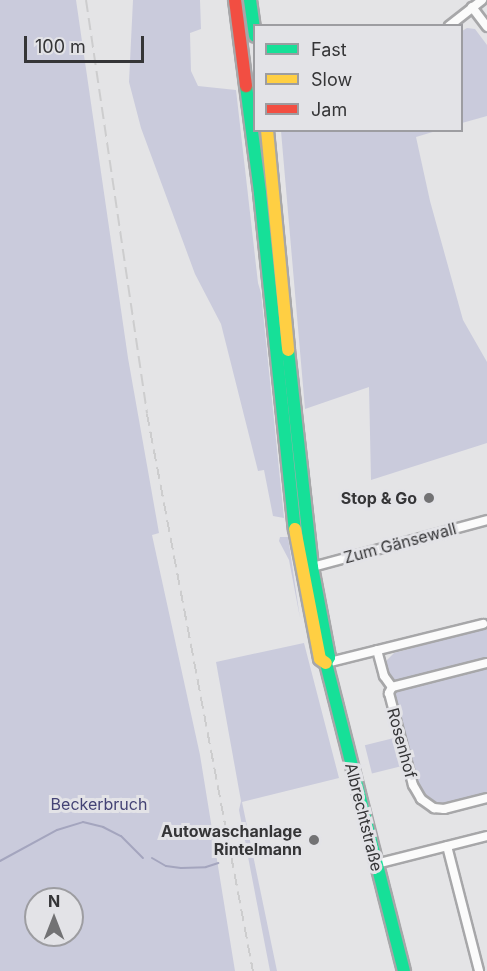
<!DOCTYPE html>
<meta charset="utf-8">
<style>
body{margin:0}
#map{position:relative;width:487px;height:971px;overflow:hidden;background:#e4e4e6;font-family:Inter,sans-serif}
div>[style]{position:absolute}
.green>*{inset:0;background:#cacbdc;transform-origin:0 0}
.stream>*{height:2px;margin:-1px;padding:0 1px;transform-origin:1px;border-radius:1px;background:#a4a5be}
.roads{filter:drop-shadow(2px 0 #a7a7a9) drop-shadow(-2px 0 #a7a7a9) drop-shadow(0 2px #a7a7a9) drop-shadow(0 -2px #a7a7a9)}
.street>*{height:8px;margin:-4px;padding:0 4px;transform-origin:4px;border-radius:4px;background:#fbfbfb}
.fast>*{height:12px;margin:-6px;padding:0 6px;transform-origin:6px;border-radius:6px;background:#16e098}
.slow>*{height:12px;margin:-6px;padding:0 6px;transform-origin:6px;border-radius:6px;background:#ffcf43}
.jam>*{height:12px;margin:-6px;padding:0 6px;transform-origin:6px;border-radius:6px;background:#f24e42}
.rail>*{height:2px;margin-top:-1px;transform-origin:0;background:repeating-linear-gradient(90deg,#cdcdce 0 12px,transparent 0 18px)}
.dots>*{width:16px;height:16px;translate:-50% -50%;box-sizing:border-box;border:3px solid #e3e3e7;border-radius:50%}
span{translate:-50% -50%;white-space:nowrap;text-align:center;line-height:1.15;-webkit-text-stroke:6px #e3e3e7;paint-order:stroke}
.poi-label{font-size:16px;color:#353537;font-weight:700}
.right{translate:-100% -50%;text-align:right}
.street-label{font-size:16px;color:#353537}
.park-label{font-size:16px;color:#444375}
.legend{position:absolute;left:253px;top:24px;width:210px;height:108px;box-sizing:border-box;background:#e3e3e7;border:2px solid #9d9da1;margin:0;padding:8px 10px;list-style:none;font-size:18px;color:#353537}
.legend li{display:flex;align-items:center;gap:12px;height:30px}
.legend b{width:30px;border:2px solid #9d9da1}
.north{position:absolute;left:24px;top:887px;width:60px;height:60px;box-sizing:border-box;background:#e3e3e7;border:2px solid #9d9da1;border-radius:50%;rotate:0deg;font-size:16px;font-weight:700;line-height:24px;text-align:center;color:#353537}
.north::after{content:'';display:block;margin:auto;width:21px;height:27px;background:#727274;clip-path:polygon(50% 0,100% 100%,50% 72%,0 100%)}
.scale{position:absolute;left:24px;top:36px;width:120px;height:27px;box-sizing:border-box;border:3px solid #353537;border-top:0;padding-left:8px;font-size:18px;line-height:21px;white-space:nowrap;color:#353537;-webkit-text-stroke:4px #e3e3e7;paint-order:stroke}
</style>
<div id="map">
<div class="green">
<div style="clip-path:polygon(evenodd,0 0,76px 0,128px 358px,159px 533px,152px 535px,200px 755px,235px 971px,0 971px,0 0,36px 899px,72px 899px,72px 935px,36px 935px,36px 899px)"></div>
<div style="clip-path:polygon(133px 0,200px 0,201px 29px,190px 33px,191px 71px,198px 86px,236px 90px,258px 283px,261px 293px,284px 518px,273px 516px,264px 470px,258px 471px,221px 324px,195px 274px,141px 128px,129px 82px)"></div>
<div style="clip-path:polygon(467px 28px,475px 29px,487px 45px,487px 116px,462px 123px,462px 31px)"></div>
<div style="clip-path:polygon(281px 131px,436px 131px,416px 137px,430px 201px,463px 320px,487px 362px,487px 443px,371px 480px,369px 387px,305px 409px)"></div>
<div style="clip-path:polygon(280px 537px,288px 537px,300px 618px,289px 560px,279px 541px)"></div>
<div style="clip-path:polygon(483px 629px,487px 630px,487px 660px,408px 680px,394px 680px,386px 672px,385px 662px,394px 653px)"></div>
<div style="clip-path:polygon(304px 643px,339px 778px,242px 802px,277px 971px,270px 971px,239px 810px,241px 801px,216px 662px)"></div>
<div style="clip-path:polygon(487px 666px,487px 796px,446px 805px,433px 802px,418px 789px,393px 693px,398px 688px)"></div>
<div style="left:394px;top:738px;width:29px;height:30px;rotate:76deg"></div>
</div>
<div class="stream">
<div style="left:152px;top:858px;width:16px;rotate:30deg"></div>
<div style="left:166px;top:866px;width:15px;rotate:8deg"></div>
<div style="left:181px;top:868px;width:25px;rotate:-2deg"></div>
<div style="left:206px;top:867px;width:13px;rotate:-18deg"></div>
<div style="left:0;top:861px;width:65px;rotate:-28.5deg"></div>
<div style="left:57px;top:830px;width:27px;rotate:-17deg"></div>
<div style="left:83px;top:822px;width:21px;rotate:14deg"></div>
<div style="left:103px;top:827px;width:20px;rotate:27deg"></div>
<div style="left:121px;top:836px;width:31px;rotate:45deg"></div>
</div>
<div class="roads">
<div class="street">
<div style="left:472px;top:7px;width:25px;rotate:53deg"></div>
<div style="left:449px;top:26px;width:42px;rotate:-38.2deg"></div>
<div style="left:312px;top:567px;width:181px;rotate:-15deg"></div>
<div style="left:377px;top:650px;width:27px;rotate:75deg"></div>
<div style="left:384px;top:676px;width:14px;rotate:54deg"></div>
<div style="left:392px;top:687px;width:7px;rotate:117deg"></div>
<div style="left:389px;top:693px;width:95px;rotate:75.4deg"></div>
<div style="left:413px;top:785px;width:16px;rotate:60deg"></div>
<div style="left:421px;top:799px;width:16px;rotate:35deg"></div>
<div style="left:434px;top:808px;width:10px;rotate:6deg"></div>
<div style="left:444px;top:809px;width:44px;rotate:-14.3deg"></div>
<div style="left:326px;top:663px;width:162px;rotate:-14deg"></div>
<div style="left:392px;top:687px;width:98px;rotate:-14.2deg"></div>
<div style="left:447px;top:846px;width:129px;rotate:75.6deg"></div>
<div style="left:376px;top:864px;width:114px;rotate:-14.2deg"></div>
</div>
<div class="fast">
<div style="left:250px;top:0;width:36px;rotate:82deg"></div>
<div style="left:246px;top:86px;width:108px;rotate:82.5deg"></div>
<div style="left:260px;top:193px;width:338px;rotate:84.1deg"></div>
<div style="left:288px;top:350px;width:218px;rotate:83.7deg"></div>
<div style="left:312px;top:567px;width:92px;rotate:79.3deg"></div>
<div style="left:329px;top:657px;width:7px;rotate:117deg"></div>
<div style="left:326px;top:663px;width:318px;rotate:75.8deg"></div>
</div>
<div class="slow">
<div style="left:267px;top:130px;width:221px;rotate:84.5deg"></div>
<div style="left:295px;top:529px;width:132px;rotate:79.1deg"></div>
<div style="left:320px;top:659px;width:7px;rotate:34deg"></div>
</div>
<div class="jam">
<div style="left:235px;top:0;width:87px;rotate:82.7deg"></div>
</div>
</div>
<div class="rail">
<div style="left:86px;top:0;width:418px;rotate:81.6deg"></div>
<div style="left:147px;top:414px;width:567px;rotate:79.23deg"></div>
</div>
<div class="dots">
<div style="left:429px;top:498px;background:#727274"></div>
<div style="left:314px;top:840px;background:#727274"></div>
</div>
<div class="poi-label">
<span class="right" style="left:417px;top:498px">Stop &amp; Go</span>
<span class="right" style="left:302px;top:840px">Autowaschanlage<br>Rintelmann</span>
</div>
<div class="street-label">
<span style="left:400px;top:543px;rotate:-15deg">Zum Gänsewall</span>
<span style="left:402px;top:743px;rotate:75deg">Rosenhof</span>
<span style="left:364px;top:817px;rotate:76deg">Albrechtstraße</span>
</div>
<div class="park-label">
<span style="left:99px;top:804px">Beckerbruch</span>
</div>
<ul class="legend">
<li><b style="height:8px;background:#16e098"></b>Fast</li>
<li><b style="height:8px;background:#ffcf43"></b>Slow</li>
<li><b style="height:8px;background:#f24e42"></b>Jam</li>
</ul>
<div class="north">N</div>
<div class="scale">100 m</div>
</div>
